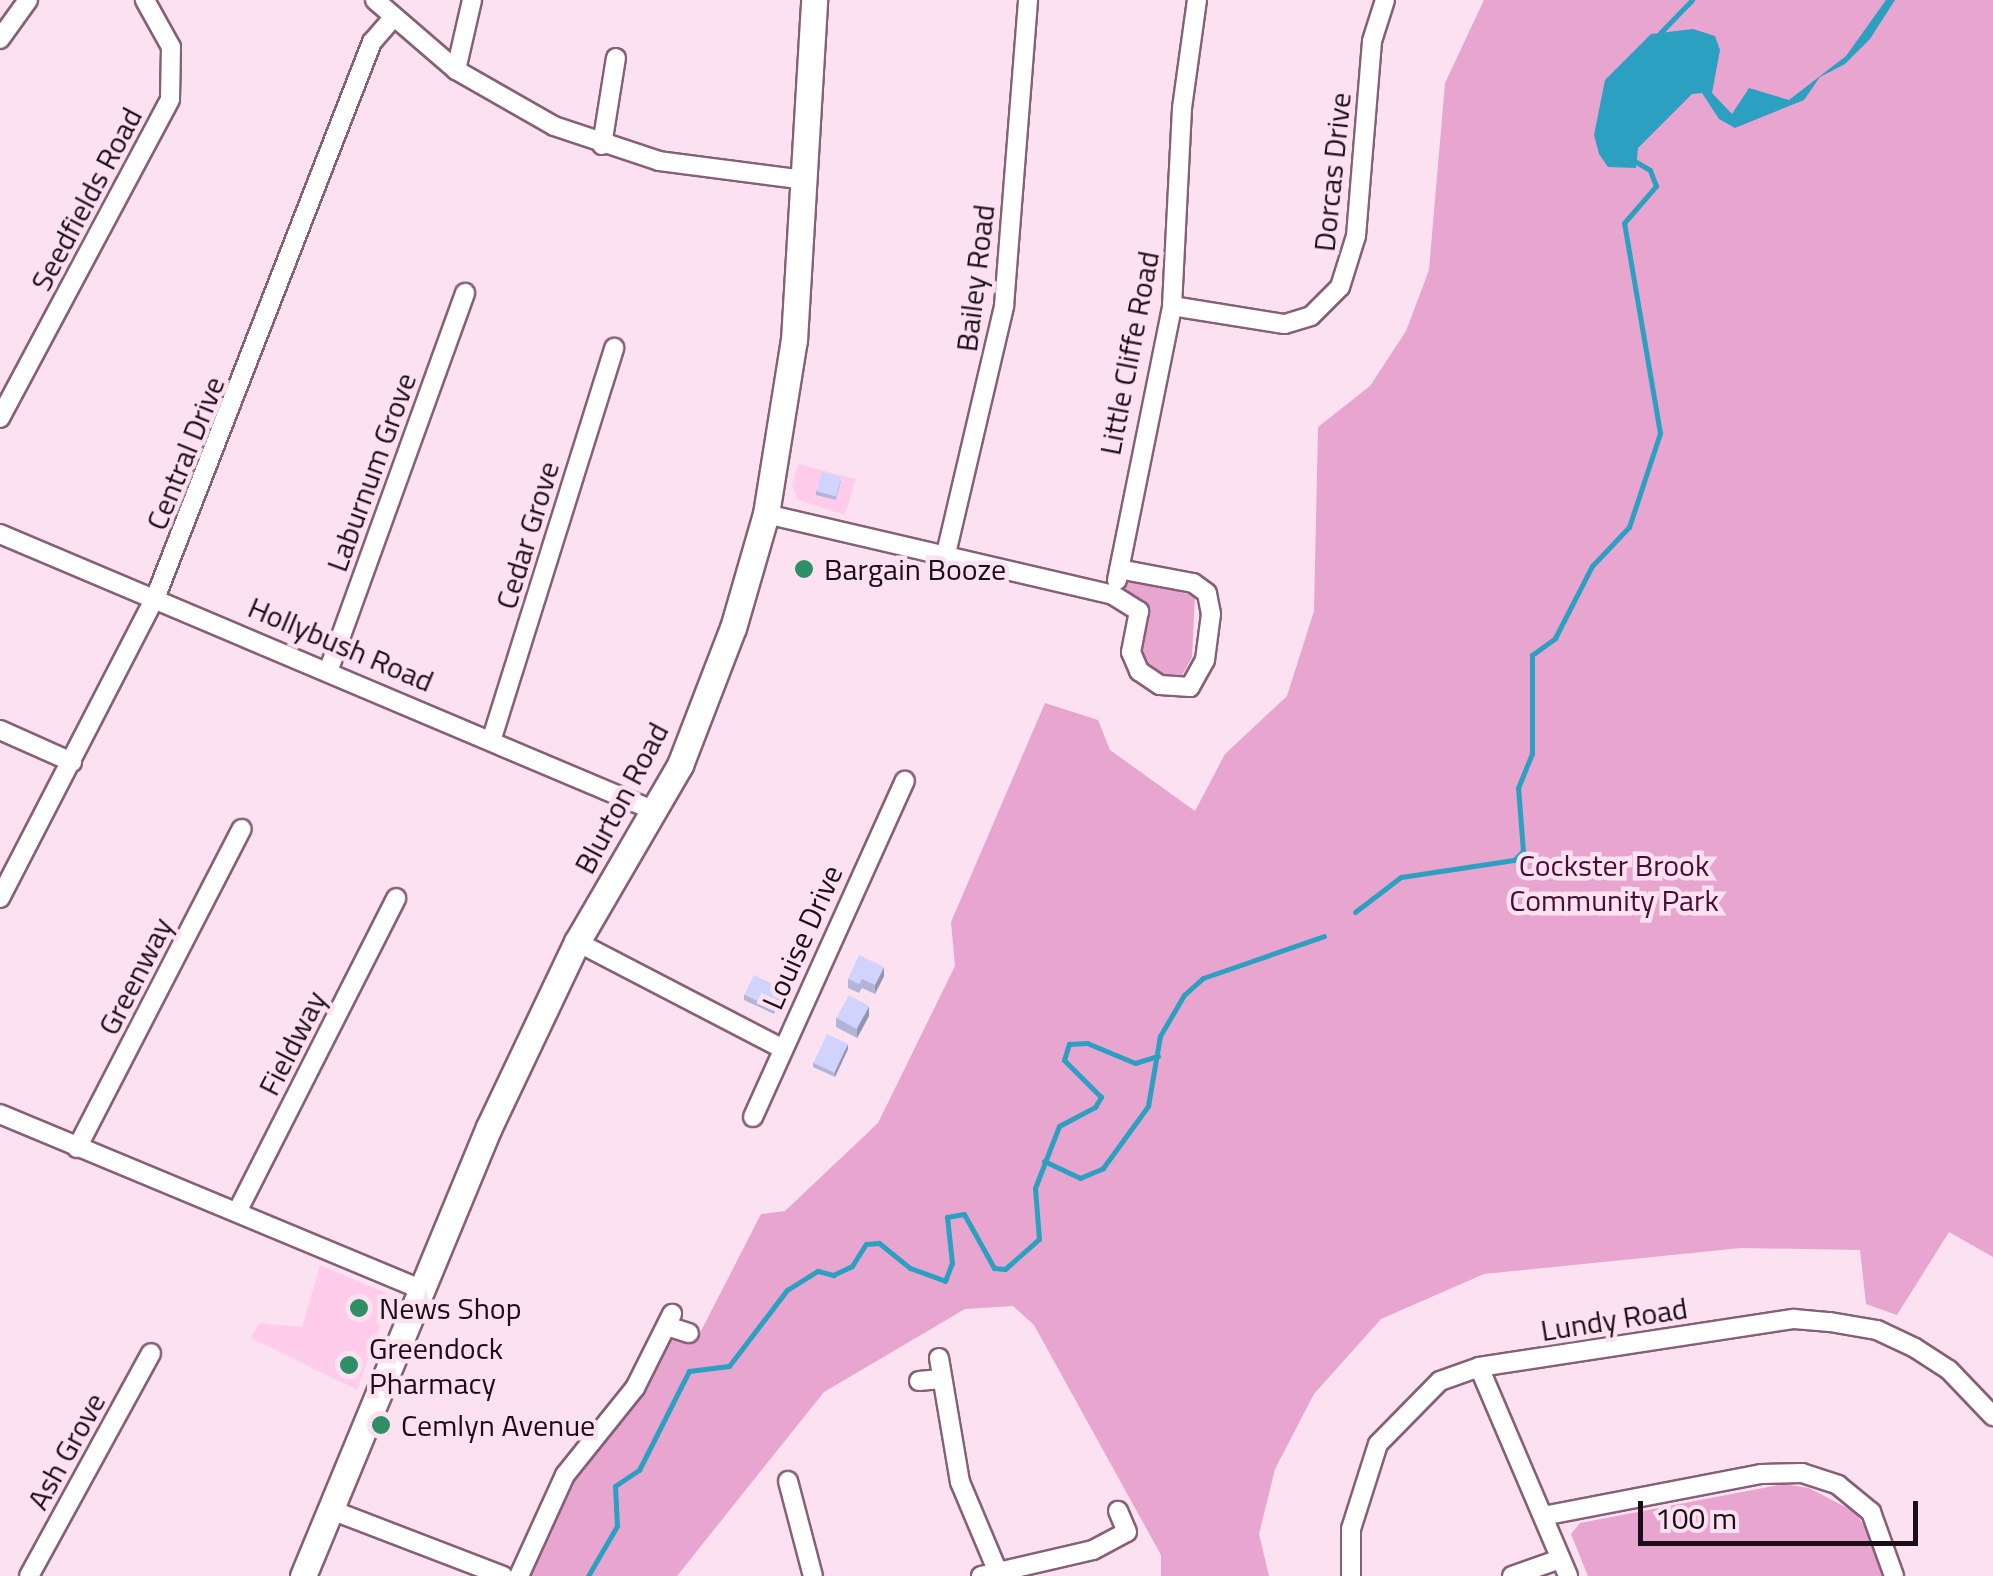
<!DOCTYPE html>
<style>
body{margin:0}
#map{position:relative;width:1993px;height:1576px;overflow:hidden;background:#fce2f1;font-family:"Titillium Web",sans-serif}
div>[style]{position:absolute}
.built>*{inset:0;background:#ffcdeb}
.green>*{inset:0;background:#e8a5cf}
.water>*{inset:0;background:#2ca0c1}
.stream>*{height:5px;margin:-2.5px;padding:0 2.5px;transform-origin:2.5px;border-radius:2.5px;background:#2ca0c1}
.roads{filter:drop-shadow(2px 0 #856077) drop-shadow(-2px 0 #856077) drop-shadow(0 2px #856077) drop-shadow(0 -2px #856077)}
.street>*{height:18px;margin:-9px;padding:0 9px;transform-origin:9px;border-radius:9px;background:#fff}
.secondary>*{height:25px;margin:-12.5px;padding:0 12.5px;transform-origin:12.5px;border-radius:12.5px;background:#fff}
.wall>*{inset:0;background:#b3b5d8}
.shaded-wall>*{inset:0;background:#9294b0}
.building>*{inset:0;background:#d0d3fb;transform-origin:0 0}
.dots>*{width:28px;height:28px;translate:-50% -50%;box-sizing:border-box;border:5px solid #fce2f1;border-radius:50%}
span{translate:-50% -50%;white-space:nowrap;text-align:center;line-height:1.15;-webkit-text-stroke:9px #fce2f1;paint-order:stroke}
.street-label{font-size:30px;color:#1c0e17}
.poi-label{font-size:30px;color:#1c0e17}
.left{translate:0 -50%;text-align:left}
.park-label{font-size:30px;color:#480e38}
.scale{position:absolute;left:1638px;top:1501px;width:280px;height:45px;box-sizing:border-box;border:5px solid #1c0e17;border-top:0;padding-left:12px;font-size:30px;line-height:35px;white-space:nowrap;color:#1c0e17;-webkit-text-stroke:8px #fce2f1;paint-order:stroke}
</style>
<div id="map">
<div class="built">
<div style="clip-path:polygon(798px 464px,856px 479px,845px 515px,798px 500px,792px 486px)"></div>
<div style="clip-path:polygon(320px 1265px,391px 1295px,357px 1390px,251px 1338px,259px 1323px,302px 1327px)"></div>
</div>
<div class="green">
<div style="clip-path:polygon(1484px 0,1993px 0,1993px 1257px,1949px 1232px,1897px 1315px,1866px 1304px,1860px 1250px,1741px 1248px,1484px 1274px,1381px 1319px,1314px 1394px,1275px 1469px,1259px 1534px,1269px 1576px,1161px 1576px,1161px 1555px,1034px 1325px,1013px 1306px,965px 1309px,824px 1392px,677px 1576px,506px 1576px,567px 1454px,647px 1354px,664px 1318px,700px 1333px,761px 1214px,785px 1211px,878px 1123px,955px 966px,951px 922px,1045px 703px,1098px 720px,1110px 750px,1195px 811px,1225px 754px,1287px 696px,1314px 611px,1318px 427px,1370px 386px,1406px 331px,1429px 270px,1445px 83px)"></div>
<div style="clip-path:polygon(1121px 577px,1195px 596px,1192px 657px,1180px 679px,1157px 677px,1135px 658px,1142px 620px,1118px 591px)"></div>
<div style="clip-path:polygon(1784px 1484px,1809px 1488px,1855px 1512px,1871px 1536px,1882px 1576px,1588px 1576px,1571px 1534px,1580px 1523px)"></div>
</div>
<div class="water">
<div style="clip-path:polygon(1886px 0,1895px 0,1870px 39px,1845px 64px,1820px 77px,1804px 100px,1735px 128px,1719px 119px,1702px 93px,1692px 94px,1638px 148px,1636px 168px,1608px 167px,1599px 154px,1594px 135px,1605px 80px,1651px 34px,1693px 29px,1715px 36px,1720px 50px,1712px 93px,1732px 114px,1749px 88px,1789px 100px,1846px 56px)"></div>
</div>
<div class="stream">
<div style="left:1660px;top:33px;width:46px;rotate:-45.9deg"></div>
<div style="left:1355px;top:912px;width:58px;rotate:-37.3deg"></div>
<div style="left:1401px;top:877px;width:114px;rotate:-8.6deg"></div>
<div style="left:1514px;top:860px;width:13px;rotate:-45deg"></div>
<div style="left:1523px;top:851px;width:63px;rotate:-94.5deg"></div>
<div style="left:1518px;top:788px;width:37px;rotate:-68deg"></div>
<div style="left:1532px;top:754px;width:99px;rotate:-90deg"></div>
<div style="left:1532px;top:655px;width:29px;rotate:-36deg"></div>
<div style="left:1555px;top:638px;width:81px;rotate:-62.8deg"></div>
<div style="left:1592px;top:566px;width:54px;rotate:-46.5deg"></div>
<div style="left:1629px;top:527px;width:99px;rotate:-71.7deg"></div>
<div style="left:1660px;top:433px;width:213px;rotate:-99.7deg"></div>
<div style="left:1624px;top:223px;width:49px;rotate:-49.1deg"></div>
<div style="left:1656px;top:186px;width:17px;rotate:-111deg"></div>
<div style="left:1650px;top:170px;width:20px;rotate:-150deg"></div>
<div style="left:1044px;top:1161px;width:40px;rotate:25deg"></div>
<div style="left:1080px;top:1178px;width:25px;rotate:-23deg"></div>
<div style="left:1103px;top:1168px;width:77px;rotate:-54deg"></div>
<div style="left:1148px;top:1106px;width:71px;rotate:-80.3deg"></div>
<div style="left:1160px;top:1036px;width:48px;rotate:-59.7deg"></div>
<div style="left:1184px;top:995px;width:25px;rotate:-42deg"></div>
<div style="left:1203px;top:978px;width:128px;rotate:-19.1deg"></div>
<div style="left:588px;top:1576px;width:58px;rotate:-59.9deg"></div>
<div style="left:617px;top:1526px;width:40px;rotate:-92.9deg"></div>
<div style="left:615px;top:1486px;width:29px;rotate:-34deg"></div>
<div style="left:639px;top:1470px;width:111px;rotate:-63.2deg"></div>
<div style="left:689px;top:1371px;width:40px;rotate:-7.1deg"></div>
<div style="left:729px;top:1366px;width:96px;rotate:-52.7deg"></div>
<div style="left:787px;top:1290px;width:36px;rotate:-32deg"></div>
<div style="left:818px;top:1271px;width:16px;rotate:15deg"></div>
<div style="left:833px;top:1275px;width:21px;rotate:-25deg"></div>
<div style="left:852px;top:1266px;width:26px;rotate:-58deg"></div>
<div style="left:866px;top:1244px;width:13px;rotate:-4deg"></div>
<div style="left:879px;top:1243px;width:40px;rotate:39deg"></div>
<div style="left:910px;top:1268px;width:37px;rotate:20deg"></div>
<div style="left:945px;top:1281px;width:19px;rotate:-69deg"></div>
<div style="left:952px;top:1263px;width:46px;rotate:-96.2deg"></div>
<div style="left:947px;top:1217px;width:17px;rotate:-10deg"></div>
<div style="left:964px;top:1214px;width:62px;rotate:60.9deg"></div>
<div style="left:994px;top:1268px;width:11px;rotate:5deg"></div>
<div style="left:1005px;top:1269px;width:45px;rotate:-41.4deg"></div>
<div style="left:1039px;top:1239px;width:51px;rotate:-94.5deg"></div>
<div style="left:1035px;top:1188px;width:66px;rotate:-68.8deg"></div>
<div style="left:1059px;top:1126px;width:41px;rotate:-27.8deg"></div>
<div style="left:1095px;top:1107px;width:12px;rotate:-59deg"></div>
<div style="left:1101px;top:1097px;width:52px;rotate:-135deg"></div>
<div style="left:1064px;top:1060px;width:17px;rotate:-73deg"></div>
<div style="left:1069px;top:1044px;width:18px;rotate:-3deg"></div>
<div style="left:1087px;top:1043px;width:52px;rotate:22.6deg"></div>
<div style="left:1135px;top:1063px;width:24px;rotate:-17deg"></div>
</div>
<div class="roads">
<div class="street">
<div style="left:375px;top:0;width:107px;rotate:40.8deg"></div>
<div style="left:456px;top:70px;width:113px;rotate:29.7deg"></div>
<div style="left:554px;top:126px;width:111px;rotate:18.4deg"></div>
<div style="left:659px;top:161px;width:147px;rotate:7.4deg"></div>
<div style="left:0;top:39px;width:48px;rotate:-54.3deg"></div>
<div style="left:456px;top:70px;width:72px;rotate:-77.1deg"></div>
<div style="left:602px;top:145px;width:88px;rotate:-80.9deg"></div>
<div style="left:1172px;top:306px;width:114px;rotate:9.1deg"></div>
<div style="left:1285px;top:324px;width:27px;rotate:-17deg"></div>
<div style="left:1311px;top:316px;width:41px;rotate:-45deg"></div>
<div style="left:1340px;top:287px;width:53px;rotate:-72.6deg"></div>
<div style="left:1356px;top:236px;width:196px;rotate:-85.3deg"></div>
<div style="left:1372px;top:41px;width:43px;rotate:-72.4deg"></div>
<div style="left:0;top:418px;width:361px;rotate:-61.9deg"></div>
<div style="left:170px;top:99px;width:52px;rotate:-88.9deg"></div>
<div style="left:171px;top:47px;width:54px;rotate:-119deg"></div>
<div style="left:766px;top:514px;width:356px;rotate:13.1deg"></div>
<div style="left:1113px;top:595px;width:31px;rotate:32deg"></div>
<div style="left:1139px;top:611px;width:42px;rotate:101deg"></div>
<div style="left:1131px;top:652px;width:21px;rotate:67deg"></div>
<div style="left:1139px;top:671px;width:25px;rotate:34deg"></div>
<div style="left:1160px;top:685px;width:30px;rotate:4deg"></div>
<div style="left:1190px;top:687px;width:31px;rotate:-61deg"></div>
<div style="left:1205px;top:660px;width:46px;rotate:-82.6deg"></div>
<div style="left:1211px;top:614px;width:21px;rotate:-101deg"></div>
<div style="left:1207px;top:593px;width:17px;rotate:-144deg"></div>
<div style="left:1193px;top:583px;width:75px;rotate:-169.3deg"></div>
<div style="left:0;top:534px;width:713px;rotate:22.93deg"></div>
<div style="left:945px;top:558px;width:259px;rotate:-76.8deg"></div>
<div style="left:1004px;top:306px;width:307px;rotate:-85.5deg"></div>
<div style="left:1117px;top:580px;width:279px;rotate:-78.6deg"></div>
<div style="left:1172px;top:306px;width:198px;rotate:-87.1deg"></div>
<div style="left:1182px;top:108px;width:109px;rotate:-82.1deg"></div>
<div style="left:329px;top:669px;width:400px;rotate:-70.1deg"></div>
<div style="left:0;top:730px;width:79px;rotate:24deg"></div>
<div style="left:492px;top:738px;width:409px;rotate:-72.6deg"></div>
<div style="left:0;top:898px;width:340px;rotate:-62.7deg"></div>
<div style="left:156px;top:596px;width:595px;rotate:-68.7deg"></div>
<div style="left:372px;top:42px;width:32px;rotate:-49deg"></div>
<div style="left:577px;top:942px;width:232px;rotate:27.4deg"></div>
<div style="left:0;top:1114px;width:457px;rotate:22.6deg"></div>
<div style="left:753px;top:1117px;width:369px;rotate:-65.7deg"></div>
<div style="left:77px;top:1148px;width:359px;rotate:-62.7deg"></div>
<div style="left:237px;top:1212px;width:352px;rotate:-63.1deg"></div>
<div style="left:667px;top:1326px;width:23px;rotate:18deg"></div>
<div style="left:939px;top:1358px;width:126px;rotate:80.4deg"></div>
<div style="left:960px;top:1482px;width:95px;rotate:67.2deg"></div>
<div style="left:1479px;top:1367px;width:227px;rotate:66.9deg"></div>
<div style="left:919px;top:1381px;width:22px;rotate:-5deg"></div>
<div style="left:788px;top:1481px;width:98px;rotate:75.3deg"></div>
<div style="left:334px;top:1511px;width:181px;rotate:21deg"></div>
<div style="left:1543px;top:1516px;width:222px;rotate:-10.9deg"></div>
<div style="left:1761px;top:1474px;width:41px;rotate:-1.4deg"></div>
<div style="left:1802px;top:1473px;width:38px;rotate:18deg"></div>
<div style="left:1838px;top:1485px;width:43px;rotate:39.3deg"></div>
<div style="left:1871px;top:1512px;width:68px;rotate:70.2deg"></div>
<div style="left:29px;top:1576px;width:254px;rotate:-61.3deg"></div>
<div style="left:519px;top:1576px;width:111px;rotate:-65.5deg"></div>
<div style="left:565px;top:1475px;width:112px;rotate:-51.2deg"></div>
<div style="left:635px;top:1388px;width:83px;rotate:-63.4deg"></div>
<div style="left:981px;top:1576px;width:115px;rotate:-13.1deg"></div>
<div style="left:1093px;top:1550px;width:38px;rotate:-28deg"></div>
<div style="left:1127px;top:1532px;width:23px;rotate:-113deg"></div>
<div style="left:1351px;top:1576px;width:47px;rotate:-90deg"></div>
<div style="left:1351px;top:1529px;width:89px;rotate:-72.4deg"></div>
<div style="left:1378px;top:1444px;width:88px;rotate:-45.5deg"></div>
<div style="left:1440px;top:1381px;width:41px;rotate:-19.7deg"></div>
<div style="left:1479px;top:1367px;width:319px;rotate:-8.7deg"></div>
<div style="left:1794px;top:1319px;width:36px;rotate:5deg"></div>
<div style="left:1830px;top:1322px;width:48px;rotate:9.7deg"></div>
<div style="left:1877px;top:1330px;width:42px;rotate:25.3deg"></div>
<div style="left:1915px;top:1348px;width:40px;rotate:32.9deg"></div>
<div style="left:1949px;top:1370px;width:64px;rotate:46.3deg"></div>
<div style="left:1512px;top:1576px;width:51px;rotate:-19.5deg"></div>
</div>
<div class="secondary">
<div style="left:303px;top:1576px;width:486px;rotate:-67.5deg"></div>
<div style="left:489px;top:1127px;width:205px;rotate:-64.6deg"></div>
<div style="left:577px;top:942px;width:205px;rotate:-59.8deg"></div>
<div style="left:680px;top:765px;width:147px;rotate:-68.9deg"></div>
<div style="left:733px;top:628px;width:119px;rotate:-73.9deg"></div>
<div style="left:766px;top:514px;width:176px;rotate:-80.9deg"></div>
<div style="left:794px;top:340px;width:341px;rotate:-86.6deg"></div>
</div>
</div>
<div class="wall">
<div style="clip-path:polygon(841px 481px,836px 500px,816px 495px,816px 491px)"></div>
<div style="clip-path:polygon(884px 976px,875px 994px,862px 988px,859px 993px,848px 988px,848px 979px)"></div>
<div style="clip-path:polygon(783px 994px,774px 1014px,744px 1000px,744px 995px)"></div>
<div style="clip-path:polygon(869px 1016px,857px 1038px,836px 1027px,836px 1018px)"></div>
<div style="clip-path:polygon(848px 1049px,835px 1077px,813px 1067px,813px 1063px)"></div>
</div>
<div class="shaded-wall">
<div style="clip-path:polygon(884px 967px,884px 976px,875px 994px,875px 985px)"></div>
<div style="clip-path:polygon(869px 1006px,869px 1016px,857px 1038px,857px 1029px)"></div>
<div style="clip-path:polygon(848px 1044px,848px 1049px,835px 1077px,835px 1072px)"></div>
</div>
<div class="building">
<div style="left:822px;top:472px;width:20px;height:20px;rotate:15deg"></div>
<div style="clip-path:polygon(859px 955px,884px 967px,875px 985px,862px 979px,859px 984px,848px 979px)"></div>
<div style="left:754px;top:975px;width:32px;height:22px;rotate:26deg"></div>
<div style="left:849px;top:995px;width:23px;height:26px;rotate:29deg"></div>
<div style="left:827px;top:1034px;width:23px;height:32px;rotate:25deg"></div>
</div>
<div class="dots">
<div style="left:804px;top:569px;background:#308e66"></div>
<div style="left:359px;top:1308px;background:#308e66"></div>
<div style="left:349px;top:1365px;background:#308e66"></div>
<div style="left:381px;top:1425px;background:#308e66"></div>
</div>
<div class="street-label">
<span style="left:1332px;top:172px;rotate:-84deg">Dorcas Drive</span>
<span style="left:86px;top:199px;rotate:-62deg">Seedfields Road</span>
<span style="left:975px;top:278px;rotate:-83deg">Bailey Road</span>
<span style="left:1129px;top:353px;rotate:-79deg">Little Cliffe Road</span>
<span style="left:185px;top:453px;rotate:-68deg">Central Drive</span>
<span style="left:371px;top:472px;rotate:-70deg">Laburnum Grove</span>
<span style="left:527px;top:535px;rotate:-73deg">Cedar Grove</span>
<span style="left:341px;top:644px;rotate:23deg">Hollybush Road</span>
<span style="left:621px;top:798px;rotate:-62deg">Blurton Road</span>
<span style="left:802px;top:937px;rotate:-66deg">Louise Drive</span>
<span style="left:135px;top:976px;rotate:-63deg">Greenway</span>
<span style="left:292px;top:1043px;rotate:-63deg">Fieldway</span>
<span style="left:1614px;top:1319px;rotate:-9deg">Lundy Road</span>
<span style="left:66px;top:1451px;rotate:-61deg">Ash Grove</span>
</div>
<div class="poi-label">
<span class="left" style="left:824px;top:569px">Bargain Booze</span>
<span class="left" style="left:379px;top:1308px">News Shop</span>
<span class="left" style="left:369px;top:1365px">Greendock<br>Pharmacy</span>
<span class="left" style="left:401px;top:1425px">Cemlyn Avenue</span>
</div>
<div class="park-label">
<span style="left:1614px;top:882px">Cockster Brook<br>Community Park</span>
</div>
<div class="scale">100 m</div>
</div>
